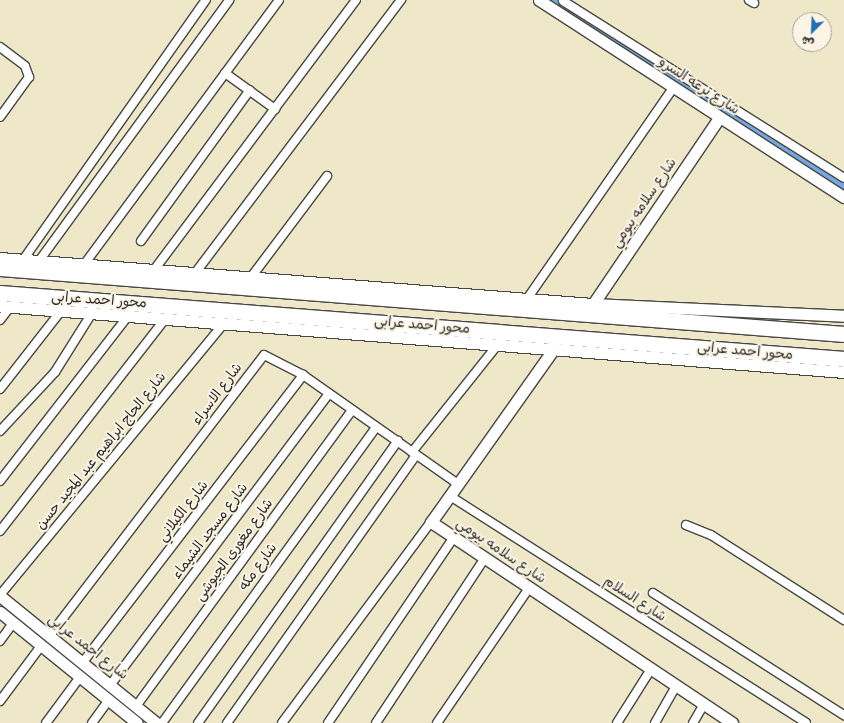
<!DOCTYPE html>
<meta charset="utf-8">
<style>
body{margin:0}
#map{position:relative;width:844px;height:723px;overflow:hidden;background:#eee7c8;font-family:Caveat,"Playpen Sans Arabic",sans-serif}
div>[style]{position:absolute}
.canal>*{height:9px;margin:-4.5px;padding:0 4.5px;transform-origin:4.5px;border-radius:4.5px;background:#73a8e0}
.roads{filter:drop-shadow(1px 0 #484743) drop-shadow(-1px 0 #484743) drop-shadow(0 1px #484743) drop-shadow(0 -1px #484743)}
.street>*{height:8px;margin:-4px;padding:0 4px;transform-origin:4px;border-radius:4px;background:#fff}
.secondary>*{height:11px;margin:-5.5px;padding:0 5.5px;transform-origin:5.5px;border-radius:5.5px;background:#fff}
.highway>*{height:15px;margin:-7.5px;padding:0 7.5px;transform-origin:7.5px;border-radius:7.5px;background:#fff}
span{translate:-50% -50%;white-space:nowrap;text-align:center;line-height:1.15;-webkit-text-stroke:4px #fcf5e5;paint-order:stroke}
.street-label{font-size:14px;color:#2b2b2b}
.north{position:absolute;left:792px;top:12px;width:40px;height:40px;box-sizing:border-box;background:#fcf5e5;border:1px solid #a8a49b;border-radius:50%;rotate:204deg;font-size:11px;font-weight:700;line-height:16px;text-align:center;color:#2b2b2b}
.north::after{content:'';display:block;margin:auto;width:14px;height:18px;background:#1f6fb2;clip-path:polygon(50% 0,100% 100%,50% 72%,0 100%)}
</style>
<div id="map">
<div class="canal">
<div style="left:553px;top:0;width:4px;rotate:27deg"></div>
<div style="left:567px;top:9px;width:330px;rotate:32.9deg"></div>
</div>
<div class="roads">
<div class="street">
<div style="left:749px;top:0;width:6px;rotate:31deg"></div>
<div style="left:563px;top:1px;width:332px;rotate:32.2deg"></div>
<div style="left:0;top:47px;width:31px;rotate:37deg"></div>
<div style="left:25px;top:66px;width:12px;rotate:70deg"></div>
<div style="left:29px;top:77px;width:49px;rotate:125.9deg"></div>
<div style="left:225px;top:73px;width:62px;rotate:35.8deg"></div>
<div style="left:141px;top:241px;width:186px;rotate:-54.2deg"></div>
<div style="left:23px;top:260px;width:318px;rotate:-54.9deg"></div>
<div style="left:39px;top:261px;width:323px;rotate:-53.9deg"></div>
<div style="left:83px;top:266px;width:330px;rotate:-53.6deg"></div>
<div style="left:154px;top:270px;width:337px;rotate:-53.2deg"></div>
<div style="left:196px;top:272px;width:341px;rotate:-53deg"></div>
<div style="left:252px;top:276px;width:125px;rotate:-53.1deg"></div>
<div style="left:527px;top:299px;width:258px;rotate:-55.3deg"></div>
<div style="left:0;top:320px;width:16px;rotate:-52deg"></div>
<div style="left:0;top:389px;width:99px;rotate:-52deg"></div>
<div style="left:0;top:431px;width:81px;rotate:-47deg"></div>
<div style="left:55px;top:372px;width:70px;rotate:-57.9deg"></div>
<div style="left:412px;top:452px;width:139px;rotate:-51.4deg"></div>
<div style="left:0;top:481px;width:209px;rotate:-52.2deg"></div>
<div style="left:450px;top:496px;width:422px;rotate:32.5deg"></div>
<div style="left:686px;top:525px;width:27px;rotate:22deg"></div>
<div style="left:711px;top:535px;width:158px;rotate:32.6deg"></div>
<div style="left:0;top:531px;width:269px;rotate:-52.1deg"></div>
<div style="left:653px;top:593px;width:227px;rotate:32.6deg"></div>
<div style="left:0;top:595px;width:351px;rotate:-50.5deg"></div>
<div style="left:50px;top:635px;width:352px;rotate:-52.6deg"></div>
<div style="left:264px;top:355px;width:44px;rotate:27.1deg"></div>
<div style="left:303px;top:375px;width:189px;rotate:35.1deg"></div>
<div style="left:0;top:641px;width:22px;rotate:-54deg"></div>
<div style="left:83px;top:662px;width:362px;rotate:-52.5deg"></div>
<div style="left:111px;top:684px;width:363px;rotate:-53.1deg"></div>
<div style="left:0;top:701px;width:69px;rotate:-53.3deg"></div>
<div style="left:137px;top:705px;width:365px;rotate:-53.9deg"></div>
<div style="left:46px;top:723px;width:57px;rotate:-53.5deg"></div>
<div style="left:92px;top:723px;width:29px;rotate:-54deg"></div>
<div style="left:162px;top:723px;width:365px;rotate:-54.1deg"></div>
<div style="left:198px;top:723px;width:346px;rotate:-54.7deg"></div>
<div style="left:227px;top:723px;width:328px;rotate:-54.8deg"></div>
<div style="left:282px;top:723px;width:250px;rotate:-53.5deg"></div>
<div style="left:328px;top:723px;width:225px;rotate:-55.9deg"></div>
<div style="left:376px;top:723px;width:198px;rotate:-56.6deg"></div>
<div style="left:437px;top:723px;width:163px;rotate:-55.7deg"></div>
<div style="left:617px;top:723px;width:64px;rotate:-57.8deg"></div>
<div style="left:655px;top:723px;width:43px;rotate:-60.4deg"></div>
<div style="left:693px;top:723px;width:22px;rotate:-60deg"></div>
</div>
<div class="secondary">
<div style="left:539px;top:0;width:363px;rotate:32.9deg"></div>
<div style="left:0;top:258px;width:595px;rotate:4.44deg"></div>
<div style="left:593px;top:304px;width:251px;rotate:2.7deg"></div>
<div style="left:593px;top:304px;width:225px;rotate:-55.9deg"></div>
<div style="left:0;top:306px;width:847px;rotate:4.47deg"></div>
<div style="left:555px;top:347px;width:214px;rotate:125.3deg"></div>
<div style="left:431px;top:522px;width:362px;rotate:33.7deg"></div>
<div style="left:0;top:596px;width:201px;rotate:39.1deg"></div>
<div style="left:0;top:612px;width:176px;rotate:39deg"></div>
</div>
<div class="highway">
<div style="left:0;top:268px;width:847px;rotate:4.47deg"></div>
<div style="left:0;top:293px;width:847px;rotate:4.47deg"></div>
</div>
</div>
<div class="street-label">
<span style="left:699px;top:86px;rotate:33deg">شارع ترعه السرو</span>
<span style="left:644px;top:203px;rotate:-56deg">شارع سلامه بيومي</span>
<span style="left:99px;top:300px;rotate:4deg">محور احمد عرابى</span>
<span style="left:422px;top:325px;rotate:5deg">محور احمد عرابى</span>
<span style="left:745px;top:351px;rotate:5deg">محور احمد عرابى</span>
<span style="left:217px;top:394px;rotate:-53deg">شارع الاسراء</span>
<span style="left:101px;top:451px;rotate:-51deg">شارع الحاج ابراهيم عبد المجيد حسن</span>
<span style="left:183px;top:511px;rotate:-52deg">شارع الكيلاني</span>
<span style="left:210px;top:531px;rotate:-53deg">شارع مسجد الشيماء</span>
<span style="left:234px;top:550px;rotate:-54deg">شارع مغورى الجيوشى</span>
<span style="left:501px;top:551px;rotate:34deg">شارع سلامه بيومي</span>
<span style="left:258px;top:567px;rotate:-54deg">شارع مكه</span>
<span style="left:635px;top:599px;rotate:33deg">شارع السلام</span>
<span style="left:88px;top:647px;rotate:38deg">شارع احمد عرابى</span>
</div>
<div class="north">ش</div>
</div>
